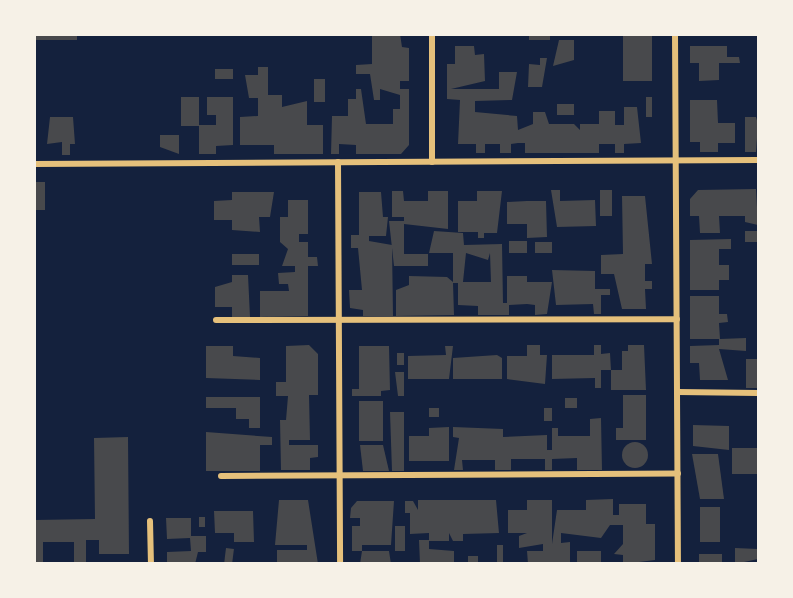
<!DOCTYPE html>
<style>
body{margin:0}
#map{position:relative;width:793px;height:598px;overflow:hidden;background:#14213d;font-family:"Zilla Slab",serif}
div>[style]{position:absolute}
.building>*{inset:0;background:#48494c;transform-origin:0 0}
.round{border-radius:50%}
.minor>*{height:6px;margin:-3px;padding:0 3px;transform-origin:3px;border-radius:3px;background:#e5c07b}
span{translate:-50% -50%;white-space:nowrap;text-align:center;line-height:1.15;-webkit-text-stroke:4.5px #f6f1e7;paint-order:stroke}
.frame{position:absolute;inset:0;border:36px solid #f6f1e7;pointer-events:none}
</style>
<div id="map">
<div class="building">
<div style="left:34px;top:34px;width:43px;height:6px"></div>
<div style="clip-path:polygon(372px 34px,400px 34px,402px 47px,409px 48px,409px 81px,400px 81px,400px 89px,409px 89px,409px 145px,401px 154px,356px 154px,356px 145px,339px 144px,339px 154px,331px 154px,332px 116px,348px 116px,348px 99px,356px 99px,356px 89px,361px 89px,366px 124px,393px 124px,393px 109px,400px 109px,400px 95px,380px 89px,380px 100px,374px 100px,370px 74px,356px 74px,356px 65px,372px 64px)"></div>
<div style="left:529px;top:34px;width:21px;height:6px"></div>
<div style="left:623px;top:34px;width:29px;height:47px"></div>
<div style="clip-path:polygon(559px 40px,574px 40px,574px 60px,553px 66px)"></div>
<div style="clip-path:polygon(455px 46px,474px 46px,475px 55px,484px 54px,485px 81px,451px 89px,499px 89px,499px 72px,517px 72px,512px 100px,475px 101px,475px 112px,517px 116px,518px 130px,533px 124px,533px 112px,545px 112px,549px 124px,574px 124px,580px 130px,580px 124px,599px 124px,599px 111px,615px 111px,615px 125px,624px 125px,624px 107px,637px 107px,641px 143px,624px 144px,624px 153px,615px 153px,615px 144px,599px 144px,599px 153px,525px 153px,525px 143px,518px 143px,511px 144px,511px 153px,500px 153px,500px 144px,485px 144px,485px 153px,476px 153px,476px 144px,458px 144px,460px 100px,447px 99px,447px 64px,455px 64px)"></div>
<div style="clip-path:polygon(690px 46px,727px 46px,727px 57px,739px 57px,740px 63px,719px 63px,719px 80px,699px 81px,699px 63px,690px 63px)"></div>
<div style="clip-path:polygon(540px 58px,547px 58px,542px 87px,528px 87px,529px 64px,540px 65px)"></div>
<div style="clip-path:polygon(258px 67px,268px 67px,268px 95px,282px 95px,282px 107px,307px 101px,307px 125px,323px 125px,323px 154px,274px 154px,274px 145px,240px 145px,240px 117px,258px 116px,258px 98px,249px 98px,245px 75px,258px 75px)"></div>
<div style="left:215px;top:69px;width:18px;height:10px"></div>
<div style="left:314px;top:79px;width:11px;height:23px"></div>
<div style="left:181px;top:97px;width:18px;height:29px"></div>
<div style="clip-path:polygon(207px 97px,233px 97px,233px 145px,216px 146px,216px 154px,199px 154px,199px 125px,216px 125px,216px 115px,207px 115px)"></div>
<div style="left:646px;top:97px;width:6px;height:20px"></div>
<div style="clip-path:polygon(690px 100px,717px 100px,718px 123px,735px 123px,735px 143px,718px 143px,718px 152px,700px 152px,700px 142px,690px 142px)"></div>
<div style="left:557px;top:104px;width:17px;height:11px"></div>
<div style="clip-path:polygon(50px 117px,73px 117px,75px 144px,70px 144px,70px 155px,62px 155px,62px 142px,47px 144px)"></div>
<div style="clip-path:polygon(745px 117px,756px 117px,758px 124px,756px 152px,745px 152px)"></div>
<div style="clip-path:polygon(160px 135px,179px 135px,179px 154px,160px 147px)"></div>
<div style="left:34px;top:182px;width:11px;height:28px"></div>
<div style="clip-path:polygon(756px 189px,758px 225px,745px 222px,745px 216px,719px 216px,720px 233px,700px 233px,699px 216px,690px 216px,690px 199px,698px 190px)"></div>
<div style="clip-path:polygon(551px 190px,560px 190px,560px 201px,595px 200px,596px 226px,557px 227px)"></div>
<div style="left:600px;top:190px;width:12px;height:26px"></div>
<div style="clip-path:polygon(392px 191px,403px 191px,404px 201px,428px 201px,428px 191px,448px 191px,448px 229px,404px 224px,404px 254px,428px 254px,428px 266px,394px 266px,389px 221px,404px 221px,404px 217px,392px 217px)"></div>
<div style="clip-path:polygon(477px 191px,502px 191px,497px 233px,484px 233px,484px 238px,478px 238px,478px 232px,458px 232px,458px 201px,477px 201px)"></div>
<div style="clip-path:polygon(232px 192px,274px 192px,270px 217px,259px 217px,260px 232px,232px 230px,232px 220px,214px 220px,214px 201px,232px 200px)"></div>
<div style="clip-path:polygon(359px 192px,381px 192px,383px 217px,388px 217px,386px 236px,369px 236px,369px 241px,392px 245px,393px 316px,363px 316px,363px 310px,350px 308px,349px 290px,362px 290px,358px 248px,351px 248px,351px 235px,359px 235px)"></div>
<div style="clip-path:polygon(622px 196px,645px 196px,652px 264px,645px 264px,645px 281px,652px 281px,652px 289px,645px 289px,646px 309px,622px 309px,614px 274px,601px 274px,601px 255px,623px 254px)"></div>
<div style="clip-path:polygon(288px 200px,308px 200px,308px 234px,299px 234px,299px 242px,308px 242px,308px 257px,317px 257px,318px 266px,308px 266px,308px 316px,260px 317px,260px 291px,289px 291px,288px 284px,279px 284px,278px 273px,295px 272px,295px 266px,282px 266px,288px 249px,280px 242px,280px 217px,288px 217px)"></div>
<div style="clip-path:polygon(527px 201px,546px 201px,547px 237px,527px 238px,527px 224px,507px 224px,507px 202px)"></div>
<div style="clip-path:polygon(evenodd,434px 231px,463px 233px,464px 245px,502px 244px,503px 303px,507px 303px,507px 276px,527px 276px,527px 282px,552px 282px,547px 314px,535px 315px,535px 305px,527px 304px,509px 305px,509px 315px,478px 315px,478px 306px,458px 305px,458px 283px,453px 283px,454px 315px,396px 316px,396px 290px,409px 285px,409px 276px,447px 277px,453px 282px,453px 253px,429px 253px,434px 231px,466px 253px,488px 260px,490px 253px,491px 282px,463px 282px,466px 253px)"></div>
<div style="left:745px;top:231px;width:12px;height:11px"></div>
<div style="clip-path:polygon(731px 239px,731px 249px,719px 249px,719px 265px,729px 265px,729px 280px,719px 280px,719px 290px,690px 290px,690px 240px)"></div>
<div style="left:509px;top:241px;width:18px;height:12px"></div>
<div style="left:535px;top:242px;width:17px;height:11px"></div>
<div style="left:232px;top:254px;width:27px;height:11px"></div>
<div style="clip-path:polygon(552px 270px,595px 271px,595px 289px,610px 289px,610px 295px,601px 295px,601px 314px,594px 314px,593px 304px,556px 305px)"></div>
<div style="clip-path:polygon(232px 275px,248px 275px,250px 317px,232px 317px,232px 307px,215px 307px,215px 287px,232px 282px)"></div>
<div style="clip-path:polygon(690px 296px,719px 296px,719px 314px,727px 314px,728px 322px,719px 323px,720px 339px,746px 338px,746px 351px,719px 349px,728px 380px,700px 380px,699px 363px,690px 363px,690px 346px,719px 345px,719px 339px,690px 339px)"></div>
<div style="clip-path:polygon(309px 345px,318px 354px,318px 395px,309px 395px,310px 440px,289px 440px,289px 445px,318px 445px,318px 457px,310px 458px,310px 470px,281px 470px,280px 420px,286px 420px,288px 396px,276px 396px,276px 382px,286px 382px,286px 346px)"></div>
<div style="clip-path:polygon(527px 345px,540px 345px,540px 355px,547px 355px,545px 384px,507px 379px,507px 356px,527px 356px)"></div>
<div style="clip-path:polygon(594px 345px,601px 345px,601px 354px,610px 353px,611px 370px,601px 370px,601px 388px,595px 388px,595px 378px,552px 379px,552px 355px,594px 355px)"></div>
<div style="clip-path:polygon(628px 345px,644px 345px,646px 390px,611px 390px,611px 370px,622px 370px,622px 351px,628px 351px)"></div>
<div style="clip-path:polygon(206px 346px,233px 346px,233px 356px,260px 358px,260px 380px,206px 378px)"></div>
<div style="clip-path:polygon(359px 346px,389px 346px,390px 390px,381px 391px,381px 396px,352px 396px,352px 389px,359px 389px)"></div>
<div style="clip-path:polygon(445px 346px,453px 346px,449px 379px,408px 379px,408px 356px,446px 355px)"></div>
<div style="left:397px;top:353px;width:7px;height:12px"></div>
<div style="clip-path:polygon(497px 355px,502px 358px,502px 379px,453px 379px,453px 358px)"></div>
<div style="left:746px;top:359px;width:12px;height:29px"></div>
<div style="clip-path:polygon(395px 372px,404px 372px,404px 396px,398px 396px)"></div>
<div style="clip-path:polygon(623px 395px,646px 395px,646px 440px,616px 440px,616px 428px,623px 428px)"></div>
<div style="clip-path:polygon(206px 397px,260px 397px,260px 428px,249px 428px,249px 419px,236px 419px,236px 408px,206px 408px)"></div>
<div style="left:565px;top:398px;width:12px;height:10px"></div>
<div style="left:359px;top:401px;width:24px;height:40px"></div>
<div style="left:429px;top:408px;width:10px;height:9px"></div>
<div style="left:544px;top:408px;width:8px;height:13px"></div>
<div style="clip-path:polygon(390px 412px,404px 412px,404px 471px,392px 471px)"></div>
<div style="clip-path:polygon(601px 418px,602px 470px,577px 470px,577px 458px,552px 459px,552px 470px,545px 470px,545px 459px,511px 459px,511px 470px,495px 470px,495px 460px,462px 460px,463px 470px,454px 470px,459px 438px,453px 437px,453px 427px,503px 429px,503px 437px,547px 435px,547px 450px,552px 450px,552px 428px,558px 428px,558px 436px,590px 436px,590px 419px)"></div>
<div style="clip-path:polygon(693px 425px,729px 426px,729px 450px,693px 446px)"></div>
<div style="clip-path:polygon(449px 427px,449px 461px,409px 461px,409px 436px,429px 436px,429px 428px)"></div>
<div style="clip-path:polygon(206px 432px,272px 437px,272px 445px,260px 445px,260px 471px,206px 471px)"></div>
<div style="clip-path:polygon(128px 437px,129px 554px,99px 554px,99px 540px,86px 540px,86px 564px,74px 564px,74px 542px,43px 542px,43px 564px,34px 564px,34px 520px,95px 519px,94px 438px)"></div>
<div class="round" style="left:622px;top:442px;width:26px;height:26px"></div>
<div style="clip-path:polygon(360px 445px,383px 445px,389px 471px,363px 471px)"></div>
<div style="left:758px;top:448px;width:26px;height:26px;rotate:90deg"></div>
<div style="clip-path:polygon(692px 454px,718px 454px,724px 499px,700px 499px)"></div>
<div style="clip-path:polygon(613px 499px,613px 515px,619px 515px,619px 504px,646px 504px,646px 524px,655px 524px,655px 560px,623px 564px,623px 555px,614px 554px,623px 544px,623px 525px,610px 525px,601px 538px,561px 533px,561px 543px,570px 542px,570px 564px,528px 564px,527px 551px,543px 551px,543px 544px,519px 548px,519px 536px,527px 533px,508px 533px,508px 510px,527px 510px,527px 500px,552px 500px,552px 544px,557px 510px,586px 510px,586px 500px)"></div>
<div style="clip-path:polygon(279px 500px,308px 500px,318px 564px,277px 564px,277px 550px,307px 550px,307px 545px,275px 545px)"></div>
<div style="clip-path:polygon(418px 500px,496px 500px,499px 533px,463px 534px,463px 541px,453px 541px,449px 533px,449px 541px,429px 541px,429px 549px,454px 551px,454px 563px,420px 564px,419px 540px,429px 540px,429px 533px,410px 534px,410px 513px,405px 513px,405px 501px,413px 501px,418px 510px)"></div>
<div style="clip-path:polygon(357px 501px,394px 501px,391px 545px,362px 545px,362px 551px,389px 551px,391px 564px,360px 564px,362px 551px,352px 551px,352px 526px,360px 526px,360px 518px,350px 518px,351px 508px)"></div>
<div style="left:700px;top:507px;width:20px;height:35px"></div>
<div style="clip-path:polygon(214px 511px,253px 511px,254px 542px,234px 542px,234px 533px,215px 533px)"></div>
<div style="left:199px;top:517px;width:6px;height:10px"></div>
<div style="clip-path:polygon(166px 518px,191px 518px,191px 536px,206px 536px,206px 552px,198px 552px,195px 564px,167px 564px,167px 552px,191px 551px,190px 538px,167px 539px)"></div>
<div style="left:395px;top:526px;width:10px;height:25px"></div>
<div style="left:497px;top:545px;width:6px;height:17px"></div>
<div style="left:226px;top:548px;width:8px;height:16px;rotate:7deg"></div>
<div style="clip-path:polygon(735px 548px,758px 549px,758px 559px,735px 564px)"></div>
<div style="left:577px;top:551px;width:24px;height:13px"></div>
<div style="left:699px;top:554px;width:23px;height:10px"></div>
<div style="left:468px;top:556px;width:10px;height:8px"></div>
</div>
<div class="minor">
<div style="left:675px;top:34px;width:530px;rotate:89.68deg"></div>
<div style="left:338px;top:162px;width:402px;rotate:89.7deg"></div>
<div style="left:432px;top:162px;width:128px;rotate:-90deg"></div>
<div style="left:34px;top:164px;width:724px;rotate:-0.32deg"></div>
<div style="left:216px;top:320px;width:461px;rotate:-0.1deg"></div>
<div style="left:678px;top:392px;width:80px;rotate:0.7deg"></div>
<div style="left:221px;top:476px;width:457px;rotate:-0.3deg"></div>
<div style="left:150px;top:521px;width:43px;rotate:88.7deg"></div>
</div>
<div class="frame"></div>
</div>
